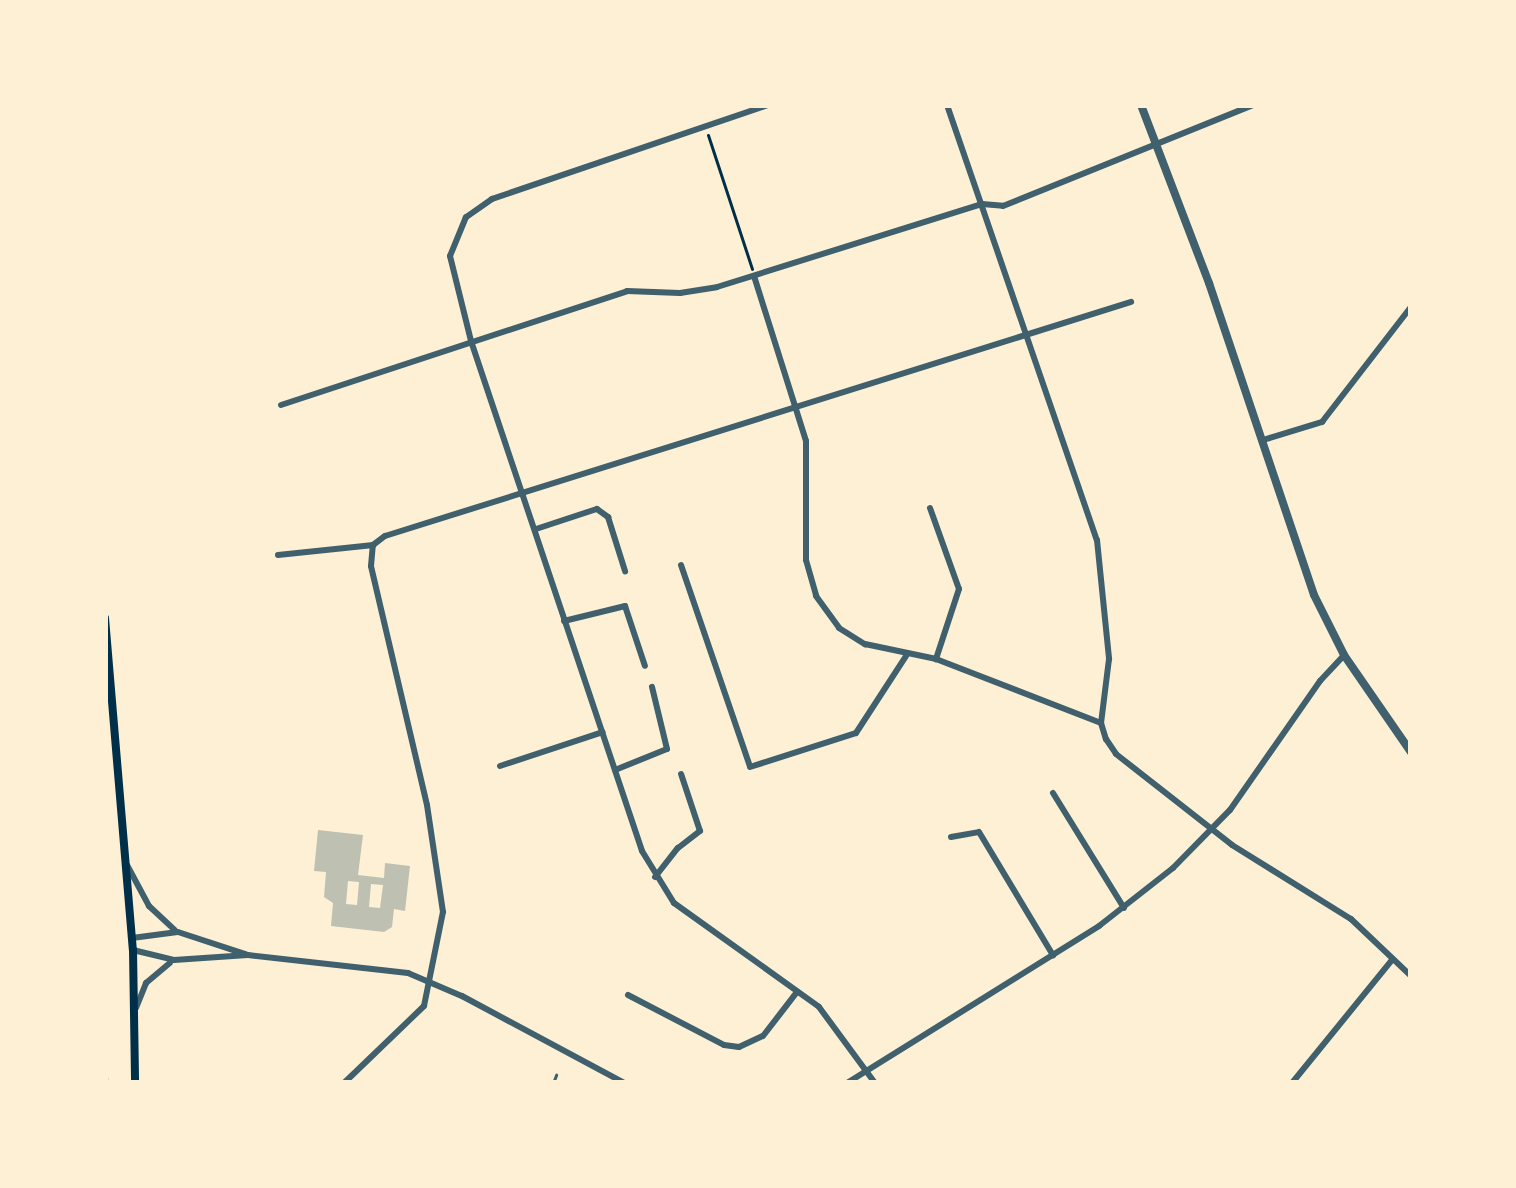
<!DOCTYPE html>
<style>
body{margin:0}
#map{position:relative;width:1516px;height:1188px;overflow:hidden;background:#fdf0d5;font-family:"Alegreya Sans",sans-serif}
div>[style]{position:absolute}
.building>*{inset:0;background:#bec0b2}
.path>*{height:3px;margin:-1.5px;padding:0 1.5px;transform-origin:1.5px;border-radius:1.5px;background:#003049}
.service>*{height:3px;margin:-1.5px;padding:0 1.5px;transform-origin:1.5px;border-radius:1.5px;background:#3f606c}
.minor>*{height:6px;margin:-3px;padding:0 3px;transform-origin:3px;border-radius:3px;background:#3f606c}
.tertiary>*{height:8px;margin:-4px;padding:0 4px;transform-origin:4px;border-radius:4px;background:#3f606c}
.secondary>*{height:8px;margin:-4px;padding:0 4px;transform-origin:4px;border-radius:4px;background:#003049}
.rail>*{height:4.5px;margin:-2.25px;padding:0 2.25px;transform-origin:2.25px;border-radius:2.25px;background:#657d81}
span{translate:-50% -50%;white-space:nowrap;text-align:center;line-height:1.15;-webkit-text-stroke:10px #fdf0d5;paint-order:stroke}
.frame{position:absolute;inset:0;border:108px solid #fdf0d5;pointer-events:none}
</style>
<div id="map">
<div class="building">
<div style="clip-path:polygon(evenodd,318px 830px,363px 835px,358px 875px,384px 878px,385px 863px,410px 866px,405px 911px,394px 909px,392px 927px,384px 932px,331px 926px,333px 903px,324px 897px,326px 872px,314px 871px,318px 830px,348px 881px,359px 882px,357px 905px,346px 904px,348px 881px,318px 830px,371px 884px,383px 885px,380px 908px,369px 907px,371px 884px)"></div>
</div>
<div class="path">
<div style="left:708px;top:135px;width:141px;rotate:71.8deg"></div>
</div>
<div class="service">
<div style="left:553px;top:1083px;width:9px;rotate:-69deg"></div>
</div>
<div class="minor">
<div style="left:768px;top:105px;width:292px;rotate:161.2deg"></div>
<div style="left:492px;top:199px;width:32px;rotate:145deg"></div>
<div style="left:466px;top:217px;width:42px;rotate:112.3deg"></div>
<div style="left:450px;top:256px;width:88px;rotate:76.1deg"></div>
<div style="left:471px;top:341px;width:538px;rotate:71.46deg"></div>
<div style="left:642px;top:851px;width:61px;rotate:58.4deg"></div>
<div style="left:674px;top:903px;width:178px;rotate:35.6deg"></div>
<div style="left:819px;top:1007px;width:94px;rotate:53.6deg"></div>
<div style="left:947px;top:105px;width:460px;rotate:71deg"></div>
<div style="left:1097px;top:540px;width:120px;rotate:84.2deg"></div>
<div style="left:1109px;top:659px;width:64px;rotate:97.1deg"></div>
<div style="left:1101px;top:723px;width:17px;rotate:73deg"></div>
<div style="left:1106px;top:739px;width:18px;rotate:56deg"></div>
<div style="left:1116px;top:754px;width:147px;rotate:38.1deg"></div>
<div style="left:1232px;top:845px;width:140px;rotate:31.9deg"></div>
<div style="left:1351px;top:919px;width:83px;rotate:43.5deg"></div>
<div style="left:754px;top:276px;width:173px;rotate:72.5deg"></div>
<div style="left:806px;top:441px;width:119px;rotate:90deg"></div>
<div style="left:806px;top:560px;width:37px;rotate:74deg"></div>
<div style="left:816px;top:596px;width:39px;rotate:54deg"></div>
<div style="left:839px;top:628px;width:31px;rotate:32deg"></div>
<div style="left:865px;top:644px;width:73px;rotate:11.9deg"></div>
<div style="left:936px;top:659px;width:177px;rotate:21.2deg"></div>
<div style="left:281px;top:405px;width:364px;rotate:-18.2deg"></div>
<div style="left:627px;top:291px;width:53px;rotate:2.2deg"></div>
<div style="left:680px;top:293px;width:37px;rotate:-9deg"></div>
<div style="left:717px;top:287px;width:278px;rotate:-17.4deg"></div>
<div style="left:982px;top:204px;width:21px;rotate:5deg"></div>
<div style="left:1003px;top:206px;width:270px;rotate:-22deg"></div>
<div style="left:1263px;top:440px;width:62px;rotate:-17deg"></div>
<div style="left:1322px;top:422px;width:145px;rotate:-52.3deg"></div>
<div style="left:930px;top:508px;width:86px;rotate:70.3deg"></div>
<div style="left:959px;top:589px;width:74px;rotate:108.2deg"></div>
<div style="left:536px;top:529px;width:64px;rotate:-18.2deg"></div>
<div style="left:597px;top:509px;width:14px;rotate:36deg"></div>
<div style="left:608px;top:517px;width:57px;rotate:72.5deg"></div>
<div style="left:278px;top:555px;width:96px;rotate:-6deg"></div>
<div style="left:373px;top:545px;width:15px;rotate:-37deg"></div>
<div style="left:385px;top:536px;width:782px;rotate:-17.42deg"></div>
<div style="left:681px;top:565px;width:213px;rotate:71.1deg"></div>
<div style="left:750px;top:767px;width:111px;rotate:-17.8deg"></div>
<div style="left:856px;top:733px;width:92px;rotate:-57deg"></div>
<div style="left:564px;top:621px;width:63px;rotate:-13.8deg"></div>
<div style="left:625px;top:606px;width:63px;rotate:71.6deg"></div>
<div style="left:500px;top:766px;width:108px;rotate:-18.3deg"></div>
<div style="left:615px;top:770px;width:56px;rotate:-22deg"></div>
<div style="left:667px;top:749px;width:64px;rotate:-103.6deg"></div>
<div style="left:1053px;top:793px;width:135px;rotate:58.3deg"></div>
<div style="left:951px;top:837px;width:28px;rotate:-10deg"></div>
<div style="left:979px;top:832px;width:144px;rotate:59deg"></div>
<div style="left:127px;top:865px;width:47px;rotate:61.8deg"></div>
<div style="left:149px;top:906px;width:35px;rotate:43deg"></div>
<div style="left:655px;top:877px;width:37px;rotate:-52deg"></div>
<div style="left:678px;top:848px;width:28px;rotate:-38deg"></div>
<div style="left:700px;top:831px;width:60px;rotate:-108.4deg"></div>
<div style="left:132px;top:938px;width:46px;rotate:-7.4deg"></div>
<div style="left:178px;top:932px;width:71px;rotate:18.2deg"></div>
<div style="left:133px;top:950px;width:42px;rotate:13.7deg"></div>
<div style="left:174px;top:960px;width:74px;rotate:-3.9deg"></div>
<div style="left:248px;top:955px;width:161px;rotate:6.4deg"></div>
<div style="left:408px;top:973px;width:59px;rotate:23.1deg"></div>
<div style="left:462px;top:996px;width:184px;rotate:28.2deg"></div>
<div style="left:628px;top:995px;width:108px;rotate:27.5deg"></div>
<div style="left:724px;top:1045px;width:15px;rotate:8deg"></div>
<div style="left:739px;top:1047px;width:26px;rotate:-25deg"></div>
<div style="left:763px;top:1036px;width:56px;rotate:-52.3deg"></div>
<div style="left:136px;top:1008px;width:27px;rotate:-68deg"></div>
<div style="left:146px;top:983px;width:31px;rotate:-40deg"></div>
<div style="left:344px;top:1083px;width:111px;rotate:-43.9deg"></div>
<div style="left:424px;top:1006px;width:96px;rotate:-78.6deg"></div>
<div style="left:443px;top:912px;width:108px;rotate:-98.5deg"></div>
<div style="left:427px;top:805px;width:245px;rotate:-103.2deg"></div>
<div style="left:371px;top:566px;width:21px;rotate:-85deg"></div>
<div style="left:847px;top:1083px;width:297px;rotate:-31.9deg"></div>
<div style="left:1099px;top:926px;width:94px;rotate:-38.1deg"></div>
<div style="left:1173px;top:868px;width:81px;rotate:-45.5deg"></div>
<div style="left:1230px;top:810px;width:157px;rotate:-55.1deg"></div>
<div style="left:1320px;top:681px;width:35px;rotate:-47deg"></div>
<div style="left:1292px;top:1083px;width:157px;rotate:-50.9deg"></div>
</div>
<div class="tertiary">
<div style="left:1141px;top:105px;width:191px;rotate:69.1deg"></div>
<div style="left:1209px;top:283px;width:329px;rotate:71.4deg"></div>
<div style="left:1314px;top:595px;width:67px;rotate:63.4deg"></div>
<div style="left:1344px;top:655px;width:118px;rotate:55.4deg"></div>
</div>
<div class="secondary">
<div style="left:105px;top:618px;width:333px;rotate:85.2deg"></div>
<div style="left:133px;top:950px;width:133px;rotate:89.1deg"></div>
</div>
<div class="rail">
<div style="left:105px;top:1071px;width:12px;rotate:85deg"></div>
</div>
<div class="frame"></div>
</div>
